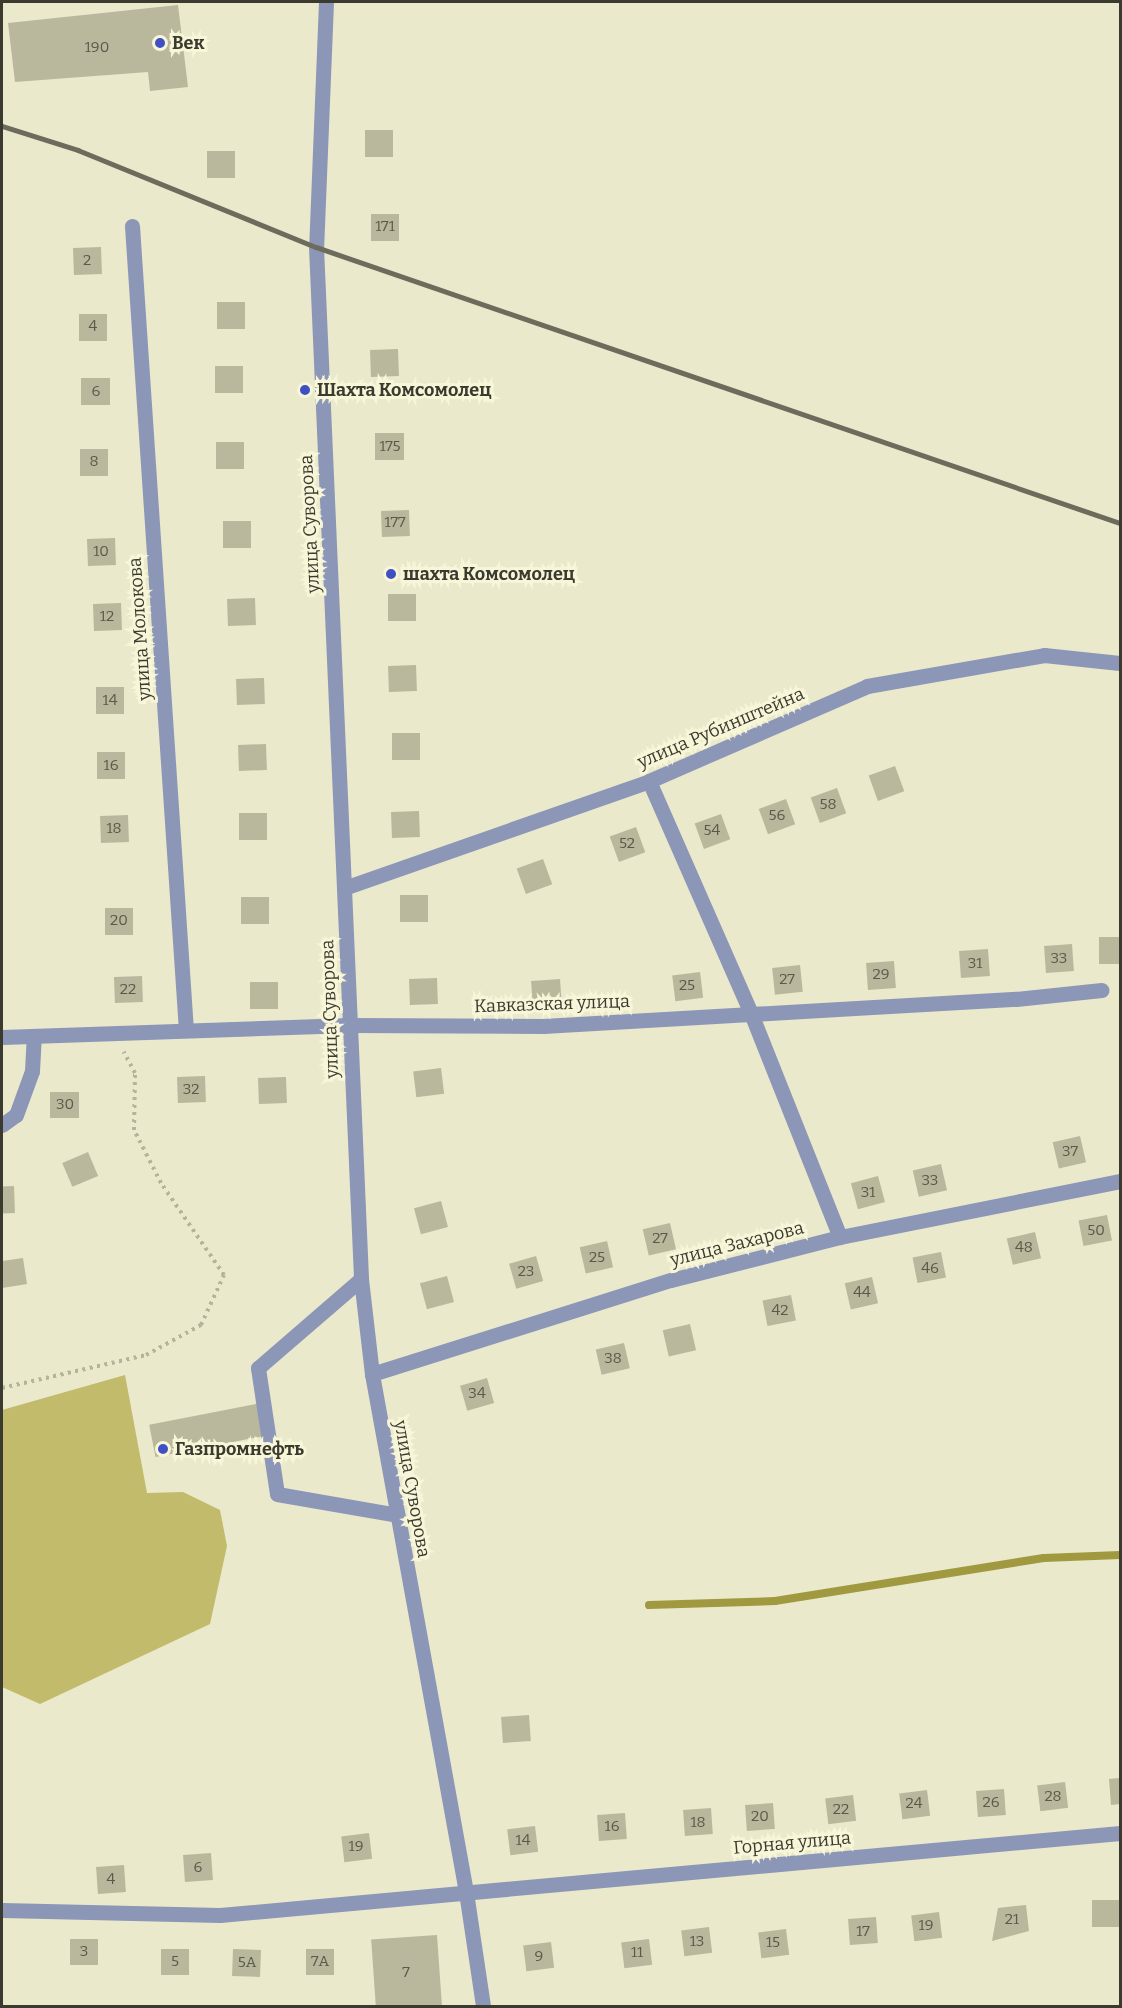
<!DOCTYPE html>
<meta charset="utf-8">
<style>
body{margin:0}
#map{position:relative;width:1122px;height:2008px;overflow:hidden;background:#eae9cc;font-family:Bitter,serif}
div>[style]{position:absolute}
.green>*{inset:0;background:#c2bb6b}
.stream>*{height:8px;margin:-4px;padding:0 4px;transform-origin:4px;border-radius:4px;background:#a19940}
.building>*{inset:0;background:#b9b89c;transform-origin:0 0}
.path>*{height:4px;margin-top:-2px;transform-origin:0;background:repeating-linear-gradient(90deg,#b4b39c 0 3px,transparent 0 7.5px)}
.minor>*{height:15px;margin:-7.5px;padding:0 7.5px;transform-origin:7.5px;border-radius:7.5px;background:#8c96b7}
.rail>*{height:4.5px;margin:-2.25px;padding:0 2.25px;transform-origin:2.25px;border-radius:2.25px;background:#6d6c5c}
.dots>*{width:16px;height:16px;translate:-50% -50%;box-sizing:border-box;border:3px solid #f8f6d9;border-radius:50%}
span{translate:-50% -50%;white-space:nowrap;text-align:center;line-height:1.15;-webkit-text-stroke:6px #f8f6d9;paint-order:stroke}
.number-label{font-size:15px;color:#5a5a4a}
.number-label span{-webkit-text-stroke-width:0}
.poi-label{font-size:18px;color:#3b3a2f;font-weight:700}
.left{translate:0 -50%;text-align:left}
.street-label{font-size:18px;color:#3b3a2f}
.frame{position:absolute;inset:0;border:3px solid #3b3a2f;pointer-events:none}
</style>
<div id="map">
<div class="green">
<div style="clip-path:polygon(125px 1375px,147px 1493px,183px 1492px,220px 1510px,227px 1546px,210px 1624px,40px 1704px,2px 1687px,2px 1410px)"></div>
</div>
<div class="stream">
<div style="left:649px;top:1605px;width:126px;rotate:-1.8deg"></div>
<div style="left:775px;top:1601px;width:272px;rotate:-9.1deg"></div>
<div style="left:1044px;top:1558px;width:76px;rotate:-2.3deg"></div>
</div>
<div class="building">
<div style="clip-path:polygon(178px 5px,188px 87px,150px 91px,148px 72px,15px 82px,8px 23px)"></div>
<div style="left:365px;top:130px;width:28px;height:27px"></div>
<div style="left:207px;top:151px;width:28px;height:27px"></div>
<div style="left:371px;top:214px;width:28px;height:27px"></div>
<div style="left:101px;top:247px;width:27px;height:28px;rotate:88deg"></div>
<div style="left:217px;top:302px;width:28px;height:27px"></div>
<div style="left:79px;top:314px;width:28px;height:27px"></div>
<div style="left:398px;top:349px;width:27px;height:28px;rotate:88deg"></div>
<div style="left:215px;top:366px;width:28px;height:27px"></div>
<div style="left:110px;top:378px;width:27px;height:29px;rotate:90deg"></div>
<div style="left:404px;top:433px;width:27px;height:29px;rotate:90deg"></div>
<div style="left:244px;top:442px;width:27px;height:28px;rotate:90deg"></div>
<div style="left:80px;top:449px;width:28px;height:27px"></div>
<div style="left:409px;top:510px;width:26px;height:28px;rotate:88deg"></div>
<div style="left:251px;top:521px;width:27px;height:28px;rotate:90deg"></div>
<div style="left:115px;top:538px;width:27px;height:28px;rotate:88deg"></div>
<div style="left:388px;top:594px;width:28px;height:27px"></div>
<div style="left:255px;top:598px;width:27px;height:28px;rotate:88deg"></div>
<div style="left:121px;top:603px;width:27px;height:28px;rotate:88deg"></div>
<div style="left:416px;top:665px;width:26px;height:28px;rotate:88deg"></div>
<div style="left:264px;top:678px;width:26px;height:28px;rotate:88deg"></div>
<div style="left:124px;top:687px;width:27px;height:28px;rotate:90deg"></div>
<div style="left:420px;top:733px;width:27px;height:28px;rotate:90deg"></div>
<div style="left:266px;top:744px;width:26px;height:28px;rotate:88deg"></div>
<div style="left:125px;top:752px;width:27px;height:28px;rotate:90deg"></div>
<div style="left:895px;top:766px;width:27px;height:28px;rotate:70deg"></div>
<div style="left:837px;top:788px;width:27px;height:28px;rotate:70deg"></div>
<div style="left:786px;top:799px;width:27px;height:29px;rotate:70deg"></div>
<div style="left:419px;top:811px;width:26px;height:28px;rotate:88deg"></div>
<div style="left:239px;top:813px;width:28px;height:27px"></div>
<div style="left:721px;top:814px;width:27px;height:28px;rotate:70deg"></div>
<div style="left:128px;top:815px;width:27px;height:28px;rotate:88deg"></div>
<div style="left:636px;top:827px;width:27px;height:28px;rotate:70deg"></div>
<div style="left:543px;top:859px;width:27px;height:28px;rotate:70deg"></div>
<div style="left:400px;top:895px;width:28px;height:27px"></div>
<div style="left:241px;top:897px;width:28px;height:27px"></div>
<div style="left:105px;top:908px;width:28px;height:27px"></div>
<div style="left:1120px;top:937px;width:27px;height:21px;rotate:90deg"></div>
<div style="left:1072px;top:944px;width:27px;height:28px;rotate:86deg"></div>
<div style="left:988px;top:949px;width:27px;height:29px;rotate:86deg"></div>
<div style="left:894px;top:961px;width:27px;height:28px;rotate:86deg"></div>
<div style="left:800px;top:965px;width:27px;height:28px;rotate:84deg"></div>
<div style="left:700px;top:972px;width:26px;height:28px;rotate:83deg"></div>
<div style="left:142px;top:976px;width:26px;height:28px;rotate:88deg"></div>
<div style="left:437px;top:978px;width:26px;height:28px;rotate:88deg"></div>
<div style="left:560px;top:979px;width:26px;height:29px;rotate:86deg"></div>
<div style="left:250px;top:982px;width:28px;height:27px"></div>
<div style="left:441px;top:1068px;width:26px;height:28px;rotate:83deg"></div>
<div style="left:205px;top:1076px;width:26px;height:28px;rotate:88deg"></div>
<div style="left:286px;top:1077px;width:26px;height:28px;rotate:88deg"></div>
<div style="left:79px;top:1092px;width:26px;height:29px;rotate:90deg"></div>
<div style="left:1080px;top:1136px;width:27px;height:28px;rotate:77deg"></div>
<div style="left:88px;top:1152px;width:26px;height:28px;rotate:67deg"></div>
<div style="left:941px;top:1164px;width:27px;height:29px;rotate:77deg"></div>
<div style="left:878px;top:1176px;width:27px;height:28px;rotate:75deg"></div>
<div style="left:14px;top:1186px;width:27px;height:12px;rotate:88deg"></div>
<div style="left:441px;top:1201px;width:27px;height:28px;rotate:75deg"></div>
<div style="left:1107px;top:1215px;width:26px;height:29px;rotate:79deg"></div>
<div style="left:670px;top:1223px;width:27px;height:28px;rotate:77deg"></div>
<div style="left:1035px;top:1232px;width:27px;height:29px;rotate:77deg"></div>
<div style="left:607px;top:1241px;width:27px;height:28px;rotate:77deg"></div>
<div style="left:941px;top:1252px;width:26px;height:29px;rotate:79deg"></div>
<div style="left:536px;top:1256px;width:26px;height:28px;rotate:74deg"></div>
<div style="clip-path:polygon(23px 1258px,27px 1284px,2px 1288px,2px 1261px)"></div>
<div style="left:447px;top:1276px;width:27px;height:28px;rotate:75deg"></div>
<div style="left:872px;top:1277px;width:27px;height:28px;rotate:77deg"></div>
<div style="left:791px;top:1295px;width:26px;height:29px;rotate:79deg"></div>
<div style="left:690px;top:1324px;width:27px;height:28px;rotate:77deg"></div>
<div style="left:624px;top:1343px;width:26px;height:29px;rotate:77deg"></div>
<div style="left:487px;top:1378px;width:26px;height:28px;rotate:74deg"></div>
<div style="left:266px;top:1402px;width:33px;height:119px;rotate:79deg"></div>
<div style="left:529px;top:1715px;width:26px;height:28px;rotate:86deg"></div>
<div style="clip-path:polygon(1120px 1778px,1120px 1804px,1111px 1805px,1109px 1779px)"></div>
<div style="left:1065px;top:1782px;width:26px;height:28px;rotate:83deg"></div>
<div style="left:1004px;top:1789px;width:26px;height:28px;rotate:86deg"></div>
<div style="left:927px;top:1790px;width:26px;height:28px;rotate:83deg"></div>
<div style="left:853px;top:1795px;width:26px;height:28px;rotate:83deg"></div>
<div style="left:773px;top:1803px;width:26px;height:28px;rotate:86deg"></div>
<div style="left:711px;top:1808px;width:26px;height:28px;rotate:86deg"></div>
<div style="left:625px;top:1813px;width:26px;height:28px;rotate:86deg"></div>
<div style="left:535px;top:1826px;width:26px;height:28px;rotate:83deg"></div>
<div style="left:369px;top:1833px;width:26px;height:28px;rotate:83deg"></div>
<div style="left:211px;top:1853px;width:27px;height:28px;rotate:86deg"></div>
<div style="left:124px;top:1865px;width:27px;height:28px;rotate:86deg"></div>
<div style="left:1120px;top:1900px;width:27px;height:28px;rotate:90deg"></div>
<div style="clip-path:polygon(1026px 1905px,1029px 1931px,992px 1941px,998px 1908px)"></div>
<div style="left:939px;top:1912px;width:26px;height:28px;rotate:83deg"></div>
<div style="left:876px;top:1917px;width:26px;height:28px;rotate:86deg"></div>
<div style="left:709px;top:1927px;width:26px;height:28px;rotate:83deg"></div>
<div style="left:786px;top:1929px;width:26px;height:28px;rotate:83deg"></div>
<div style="left:437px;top:1935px;width:71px;height:66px;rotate:86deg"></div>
<div style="left:70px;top:1939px;width:28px;height:26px"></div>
<div style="left:649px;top:1939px;width:26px;height:28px;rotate:83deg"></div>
<div style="left:551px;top:1942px;width:26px;height:28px;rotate:83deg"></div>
<div style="left:161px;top:1949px;width:28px;height:26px"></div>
<div style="left:233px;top:1949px;width:28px;height:27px;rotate:2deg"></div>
<div style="left:306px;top:1949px;width:28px;height:26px"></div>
</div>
<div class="path">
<div style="left:2px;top:1388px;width:148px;rotate:-12.9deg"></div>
<div style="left:146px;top:1355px;width:63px;rotate:-28.6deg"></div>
<div style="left:201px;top:1325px;width:55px;rotate:-65.3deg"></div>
<div style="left:224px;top:1275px;width:112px;rotate:-124.4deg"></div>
<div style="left:161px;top:1183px;width:59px;rotate:-117deg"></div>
<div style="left:134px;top:1130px;width:57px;rotate:-89deg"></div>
<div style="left:135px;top:1073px;width:24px;rotate:-118deg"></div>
</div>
<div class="minor">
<div style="left:326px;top:2px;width:245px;rotate:92.3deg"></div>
<div style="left:316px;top:247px;width:1033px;rotate:87.5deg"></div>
<div style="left:361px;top:1279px;width:96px;rotate:83.4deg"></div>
<div style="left:372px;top:1374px;width:526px;rotate:79.71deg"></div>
<div style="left:466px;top:1892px;width:115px;rotate:81.5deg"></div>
<div style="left:132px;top:226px;width:806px;rotate:86.16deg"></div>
<div style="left:649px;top:781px;width:257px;rotate:66.3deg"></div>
<div style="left:752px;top:1016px;width:238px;rotate:68.3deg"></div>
<div style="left:347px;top:887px;width:320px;rotate:-19.3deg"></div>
<div style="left:649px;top:781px;width:238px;rotate:-23.5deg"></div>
<div style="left:867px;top:686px;width:180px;rotate:-9.9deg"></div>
<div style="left:1044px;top:655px;width:76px;rotate:6deg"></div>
<div style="left:2px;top:1037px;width:347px;rotate:-2deg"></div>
<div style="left:349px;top:1025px;width:194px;rotate:0.3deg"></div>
<div style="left:543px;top:1026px;width:474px;rotate:-3.3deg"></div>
<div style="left:1016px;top:999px;width:86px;rotate:-6deg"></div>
<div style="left:2px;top:1125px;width:17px;rotate:-36deg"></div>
<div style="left:16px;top:1115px;width:47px;rotate:-70deg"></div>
<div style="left:32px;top:1071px;width:35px;rotate:-87deg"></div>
<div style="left:361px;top:1279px;width:136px;rotate:139.2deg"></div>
<div style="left:258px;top:1368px;width:127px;rotate:81.4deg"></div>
<div style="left:277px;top:1494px;width:122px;rotate:9.9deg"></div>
<div style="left:372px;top:1374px;width:313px;rotate:-17.5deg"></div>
<div style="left:671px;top:1280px;width:174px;rotate:-14.3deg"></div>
<div style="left:840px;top:1237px;width:286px;rotate:-11.3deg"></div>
<div style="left:2px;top:1910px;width:218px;rotate:1.3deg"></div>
<div style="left:220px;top:1915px;width:904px;rotate:-5.21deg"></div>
</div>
<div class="rail">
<div style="left:2px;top:126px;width:80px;rotate:17.5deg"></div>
<div style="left:78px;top:150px;width:257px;rotate:22.2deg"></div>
<div style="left:316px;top:247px;width:850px;rotate:18.95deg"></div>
</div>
<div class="dots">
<div style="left:160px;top:43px;background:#3f50c3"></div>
<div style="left:305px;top:390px;background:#3f50c3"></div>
<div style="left:391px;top:574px;background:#3f50c3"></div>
<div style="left:163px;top:1449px;background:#3f50c3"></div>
</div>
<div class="number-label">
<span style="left:97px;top:48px">190</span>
<span style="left:385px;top:227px">171</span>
<span style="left:87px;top:261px">2</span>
<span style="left:93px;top:327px">4</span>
<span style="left:96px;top:392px">6</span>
<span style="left:390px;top:447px">175</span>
<span style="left:94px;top:462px">8</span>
<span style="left:395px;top:523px">177</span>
<span style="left:101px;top:552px">10</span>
<span style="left:107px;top:617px">12</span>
<span style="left:110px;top:701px">14</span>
<span style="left:111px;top:766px">16</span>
<span style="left:828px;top:805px">58</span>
<span style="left:777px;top:816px">56</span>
<span style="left:114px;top:829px">18</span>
<span style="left:712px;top:831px">54</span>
<span style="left:627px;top:844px">52</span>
<span style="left:119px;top:921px">20</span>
<span style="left:1059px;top:959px">33</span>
<span style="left:975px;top:964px">31</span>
<span style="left:881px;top:975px">29</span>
<span style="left:787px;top:980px">27</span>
<span style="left:687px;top:986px">25</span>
<span style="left:128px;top:990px">22</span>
<span style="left:191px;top:1090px">32</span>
<span style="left:65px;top:1105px">30</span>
<span style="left:1070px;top:1152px">37</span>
<span style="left:930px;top:1181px">33</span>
<span style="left:868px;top:1193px">31</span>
<span style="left:1096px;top:1231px">50</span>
<span style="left:660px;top:1239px">27</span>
<span style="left:1024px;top:1248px">48</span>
<span style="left:597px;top:1258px">25</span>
<span style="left:930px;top:1269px">46</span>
<span style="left:526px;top:1272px">23</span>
<span style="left:862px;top:1293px">44</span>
<span style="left:780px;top:1311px">42</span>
<span style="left:613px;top:1359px">38</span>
<span style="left:477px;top:1394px">34</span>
<span style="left:1053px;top:1797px">28</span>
<span style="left:991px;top:1803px">26</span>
<span style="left:914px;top:1804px">24</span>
<span style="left:841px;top:1810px">22</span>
<span style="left:760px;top:1817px">20</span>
<span style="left:698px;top:1823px">18</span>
<span style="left:612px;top:1827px">16</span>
<span style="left:523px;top:1841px">14</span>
<span style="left:356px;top:1847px">19</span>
<span style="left:198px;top:1868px">6</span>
<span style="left:111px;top:1880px">4</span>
<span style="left:1012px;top:1920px">21</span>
<span style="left:926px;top:1926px">19</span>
<span style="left:863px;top:1932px">17</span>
<span style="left:697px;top:1942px">13</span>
<span style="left:773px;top:1943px">15</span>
<span style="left:84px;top:1952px">3</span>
<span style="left:637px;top:1953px">11</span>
<span style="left:539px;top:1957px">9</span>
<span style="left:175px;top:1962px">5</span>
<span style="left:320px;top:1962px">7А</span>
<span style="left:247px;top:1963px">5А</span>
<span style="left:406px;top:1973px">7</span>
</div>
<div class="poi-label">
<span class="left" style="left:172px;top:43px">Век</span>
<span class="left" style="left:317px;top:390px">Шахта Комсомолец</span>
<span class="left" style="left:403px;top:574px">шахта Комсомолец</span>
<span class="left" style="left:175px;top:1449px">Газпромнефть</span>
</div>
<div class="street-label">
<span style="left:310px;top:524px;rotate:-93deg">улица Суворова</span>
<span style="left:140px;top:629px;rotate:-94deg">улица Молокова</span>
<span style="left:721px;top:728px;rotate:-23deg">улица Рубинштейна</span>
<span style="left:552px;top:1004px;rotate:-2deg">Кавказская улица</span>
<span style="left:330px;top:1009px;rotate:-92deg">улица Суворова</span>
<span style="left:737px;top:1244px;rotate:-14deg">улица Захарова</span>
<span style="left:412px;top:1489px;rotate:80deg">улица Суворова</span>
<span style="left:792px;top:1843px;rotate:-5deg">Горная улица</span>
</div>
<div class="frame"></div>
</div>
